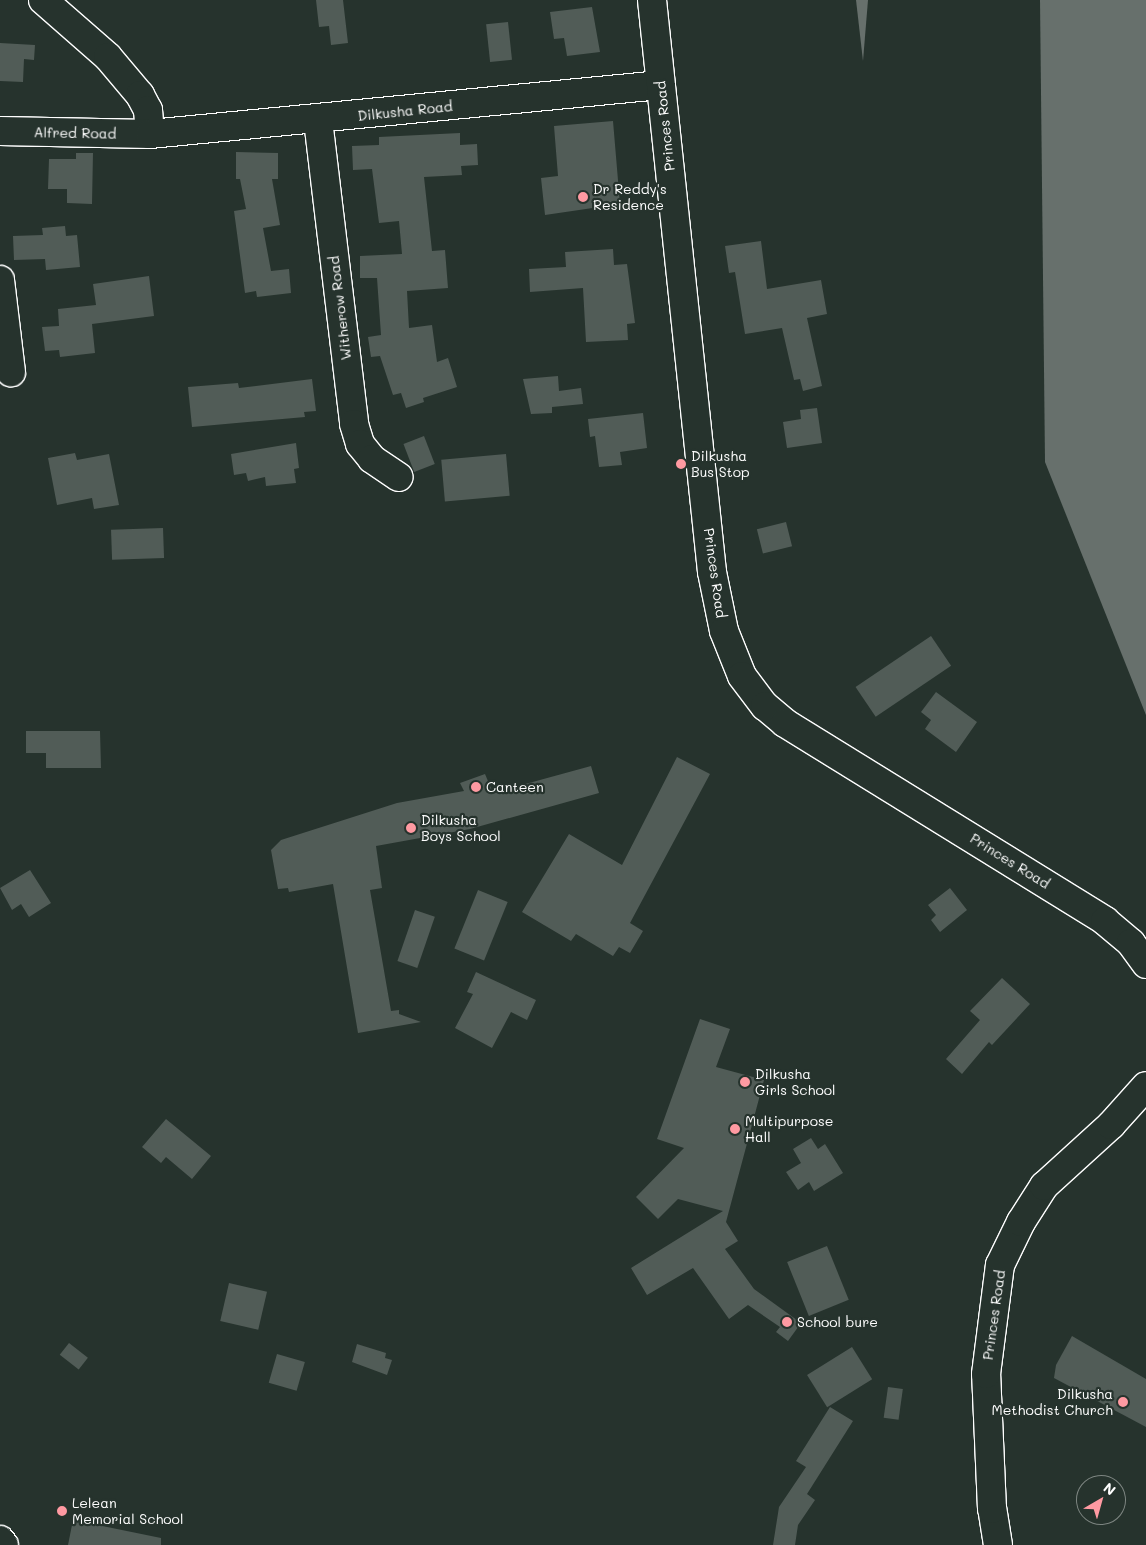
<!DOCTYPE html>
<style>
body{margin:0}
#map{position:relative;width:1146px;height:1545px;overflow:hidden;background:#26332d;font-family:Mali,sans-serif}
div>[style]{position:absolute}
.water>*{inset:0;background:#67706c}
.building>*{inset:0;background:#515c57;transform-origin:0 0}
.roads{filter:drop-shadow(1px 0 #fff) drop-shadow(-1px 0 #fff) drop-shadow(0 1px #fff) drop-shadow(0 -1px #fff)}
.minor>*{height:28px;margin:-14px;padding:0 14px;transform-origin:14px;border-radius:14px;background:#26332d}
.major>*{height:28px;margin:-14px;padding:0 14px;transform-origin:14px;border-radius:14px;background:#26332d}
.dots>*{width:14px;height:14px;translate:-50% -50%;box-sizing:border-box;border:2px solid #26332d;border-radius:50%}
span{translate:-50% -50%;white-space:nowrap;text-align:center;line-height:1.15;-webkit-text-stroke:4.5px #26332d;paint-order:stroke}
.street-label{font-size:14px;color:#fff}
.poi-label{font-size:14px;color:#fff}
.left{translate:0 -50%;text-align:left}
.right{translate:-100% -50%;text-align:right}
.north{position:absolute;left:1076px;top:1475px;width:50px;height:50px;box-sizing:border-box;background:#26332d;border:1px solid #7d8581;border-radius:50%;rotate:38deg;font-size:14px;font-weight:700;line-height:20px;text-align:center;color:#fff}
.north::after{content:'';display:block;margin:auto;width:18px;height:22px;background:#ff9aa2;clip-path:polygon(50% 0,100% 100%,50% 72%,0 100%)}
</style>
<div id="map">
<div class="water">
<div style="clip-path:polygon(856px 0,868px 0,863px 61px)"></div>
<div style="clip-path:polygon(1040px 0,1146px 0,1146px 715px,1045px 462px)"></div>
</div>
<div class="building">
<div style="clip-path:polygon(316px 0,343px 0,348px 43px,331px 45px,329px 26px,319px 27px)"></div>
<div style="clip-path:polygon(592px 7px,600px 52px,567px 56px,564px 38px,554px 39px,550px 12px)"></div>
<div style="left:508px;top:22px;width:38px;height:22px;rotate:84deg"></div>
<div style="clip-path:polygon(0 43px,35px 45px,34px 60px,24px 59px,23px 82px,0 81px)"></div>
<div style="clip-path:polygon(613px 121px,620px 204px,545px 215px,541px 178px,558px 176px,554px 126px)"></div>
<div style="clip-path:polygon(460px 133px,460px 145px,477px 144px,478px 165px,461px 166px,462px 175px,424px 177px,432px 251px,445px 250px,448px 288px,407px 291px,409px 328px,432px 325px,437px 362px,448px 358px,457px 387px,423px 398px,424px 402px,406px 408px,401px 393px,393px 395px,380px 356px,371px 357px,368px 337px,381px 335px,377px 278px,360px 278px,360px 256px,402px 254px,399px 221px,379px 223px,372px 169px,353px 170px,352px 146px,379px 145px,379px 137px)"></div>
<div style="clip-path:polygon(236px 152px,278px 153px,278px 179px,272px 179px,280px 225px,263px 228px,271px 271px,289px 269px,291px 293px,257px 297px,256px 291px,245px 293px,234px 211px,246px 209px,240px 179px,236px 179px)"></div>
<div style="clip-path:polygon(76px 153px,93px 153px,92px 204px,67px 203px,67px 189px,48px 189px,49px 159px,76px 159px)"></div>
<div style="clip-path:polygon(65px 226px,66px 236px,77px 235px,80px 267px,46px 270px,45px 259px,14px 260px,13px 236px,43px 235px,42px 228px)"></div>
<div style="clip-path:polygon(761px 241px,767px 289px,821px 280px,827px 314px,807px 318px,822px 386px,803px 391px,800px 379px,794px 380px,782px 328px,745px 334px,735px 272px,729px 273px,725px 246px)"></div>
<div style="clip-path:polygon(613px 249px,614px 265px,627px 264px,635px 323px,627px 324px,628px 340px,586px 342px,583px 288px,530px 292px,529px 269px,566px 267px,565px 252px)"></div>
<div style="clip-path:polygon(149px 276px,154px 316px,92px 324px,95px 353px,60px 357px,59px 350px,45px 351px,42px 327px,59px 326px,58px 309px,96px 305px,93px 284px)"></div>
<div style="clip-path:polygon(558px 376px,559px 391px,581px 388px,583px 404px,552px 407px,552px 413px,531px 414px,523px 379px)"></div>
<div style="clip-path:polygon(312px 379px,316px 411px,304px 412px,305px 417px,192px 427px,188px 387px,238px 383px,239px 388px)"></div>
<div style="clip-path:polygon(817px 408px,822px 443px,787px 448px,783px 422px,801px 419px,800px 410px)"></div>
<div style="clip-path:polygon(643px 413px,647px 448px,620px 452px,622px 465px,599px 467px,595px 436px,590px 437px,588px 419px)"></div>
<div style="left:424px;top:436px;width:30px;height:22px;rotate:69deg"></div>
<div style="clip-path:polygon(296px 443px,299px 468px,294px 469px,296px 483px,266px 486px,265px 477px,248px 481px,246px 473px,234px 475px,231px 454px)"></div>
<div style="clip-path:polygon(75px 453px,77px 460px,109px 454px,119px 505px,94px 509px,92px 498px,57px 505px,48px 458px)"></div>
<div style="left:506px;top:454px;width:42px;height:65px;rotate:85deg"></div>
<div style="left:786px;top:522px;width:25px;height:30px;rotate:76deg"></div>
<div style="left:163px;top:528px;width:30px;height:52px;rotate:88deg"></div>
<div style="left:931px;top:636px;width:36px;height:91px;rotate:56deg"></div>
<div style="clip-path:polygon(936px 692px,977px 722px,956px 752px,925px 729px,931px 720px,921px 712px)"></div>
<div style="clip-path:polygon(26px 731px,100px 731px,101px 768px,46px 768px,46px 753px,26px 753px)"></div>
<div style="clip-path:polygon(677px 757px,710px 774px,630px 923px,643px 931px,630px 953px,619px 947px,613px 956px,576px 934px,571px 941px,522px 912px,569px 834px,622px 865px)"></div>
<div style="clip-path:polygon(591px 766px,599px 793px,470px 829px,376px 846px,382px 888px,370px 890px,391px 1011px,399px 1010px,399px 1014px,421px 1022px,358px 1033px,333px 884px,289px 892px,288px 888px,278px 889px,271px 850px,281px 840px,397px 803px,464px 791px,460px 783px,485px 774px,493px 793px)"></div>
<div style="clip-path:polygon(30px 870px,51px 903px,29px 917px,21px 904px,12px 910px,0 888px)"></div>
<div style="clip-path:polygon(950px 888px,967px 910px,940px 932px,931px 920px,936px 915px,928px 905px)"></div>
<div style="left:478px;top:890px;width:32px;height:63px;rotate:22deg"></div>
<div style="left:415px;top:910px;width:21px;height:54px;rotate:19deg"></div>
<div style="clip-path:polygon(476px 972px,536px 1000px,527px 1020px,511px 1012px,492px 1048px,455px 1028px,473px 994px,467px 992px)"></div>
<div style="clip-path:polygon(1002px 978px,1030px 1004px,992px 1045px,989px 1042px,962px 1074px,946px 1059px,980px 1020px,970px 1011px)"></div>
<div style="clip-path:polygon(700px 1019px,730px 1029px,716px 1067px,764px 1080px,726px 1222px,738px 1241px,725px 1249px,754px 1289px,801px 1323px,788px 1341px,776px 1332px,780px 1327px,748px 1305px,729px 1319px,693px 1268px,647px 1295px,631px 1268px,723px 1211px,678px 1199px,658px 1219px,636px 1197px,684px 1148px,657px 1139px)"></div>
<div style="clip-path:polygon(166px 1119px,211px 1156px,192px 1179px,166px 1157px,161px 1163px,142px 1147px)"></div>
<div style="clip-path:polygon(811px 1138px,818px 1149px,825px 1144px,843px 1173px,814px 1191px,809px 1182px,798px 1190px,786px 1172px,801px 1163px,793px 1149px)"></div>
<div style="left:827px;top:1246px;width:58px;height:43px;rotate:68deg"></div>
<div style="left:229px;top:1283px;width:39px;height:39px;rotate:13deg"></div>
<div style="clip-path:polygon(1072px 1336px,1146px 1379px,1146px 1427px,1054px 1378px,1056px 1365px)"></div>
<div style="left:69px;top:1343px;width:24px;height:15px;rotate:38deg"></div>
<div style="clip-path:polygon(357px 1344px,386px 1353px,385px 1358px,392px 1360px,387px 1375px,352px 1362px)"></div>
<div style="left:852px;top:1347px;width:38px;height:53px;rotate:58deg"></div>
<div style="left:277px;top:1354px;width:29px;height:30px;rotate:16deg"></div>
<div style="left:888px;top:1387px;width:15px;height:31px;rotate:8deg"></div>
<div style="clip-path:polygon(830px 1407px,853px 1421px,807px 1494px,815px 1500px,798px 1525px,795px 1545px,773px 1545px,779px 1507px,806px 1467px,796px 1461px)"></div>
<div style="clip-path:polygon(73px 1520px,161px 1538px,161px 1545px,68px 1545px)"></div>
</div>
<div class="roads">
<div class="minor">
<div style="left:43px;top:0;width:86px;rotate:41.2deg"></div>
<div style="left:108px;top:57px;width:50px;rotate:49.9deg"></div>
<div style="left:140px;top:95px;width:17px;rotate:62deg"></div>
<div style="left:148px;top:110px;width:24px;rotate:85deg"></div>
<div style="left:318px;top:120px;width:306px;rotate:83.2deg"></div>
<div style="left:354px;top:424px;width:21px;rotate:73deg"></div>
<div style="left:360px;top:444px;width:19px;rotate:51deg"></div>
<div style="left:372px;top:459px;width:32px;rotate:34deg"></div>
<div style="left:0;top:131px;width:150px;rotate:1.1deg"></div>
<div style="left:150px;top:134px;width:513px;rotate:-5.48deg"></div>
<div style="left:0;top:280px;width:93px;rotate:83.2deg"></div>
<div style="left:0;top:1540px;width:6px;rotate:51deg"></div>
</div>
<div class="major">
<div style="left:652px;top:0;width:575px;rotate:84.01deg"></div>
<div style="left:712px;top:572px;width:60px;rotate:78.5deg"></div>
<div style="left:724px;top:631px;width:48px;rotate:68.2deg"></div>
<div style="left:742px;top:676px;width:38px;rotate:53deg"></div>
<div style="left:765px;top:706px;width:26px;rotate:40deg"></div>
<div style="left:785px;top:723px;width:376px;rotate:31.7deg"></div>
<div style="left:1105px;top:921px;width:34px;rotate:40deg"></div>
<div style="left:1131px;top:943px;width:26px;rotate:54deg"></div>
<div style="left:998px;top:1545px;width:36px;rotate:-99deg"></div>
<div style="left:992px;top:1509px;width:135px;rotate:-92.5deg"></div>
<div style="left:986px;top:1374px;width:110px;rotate:-82.7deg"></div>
<div style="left:1000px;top:1265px;width:48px;rotate:-64deg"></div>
<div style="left:1021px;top:1222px;width:43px;rotate:-57.4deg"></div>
<div style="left:1044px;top:1186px;width:91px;rotate:-42.3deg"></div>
<div style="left:1111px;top:1125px;width:52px;rotate:-48.1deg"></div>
</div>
</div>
<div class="dots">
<div style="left:583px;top:197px;background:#ff9aa2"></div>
<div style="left:681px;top:464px;background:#ff9aa2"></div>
<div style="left:476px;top:787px;background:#ff9aa2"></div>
<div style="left:411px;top:828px;background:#ff9aa2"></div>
<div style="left:745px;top:1082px;background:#ff9aa2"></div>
<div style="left:735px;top:1129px;background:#ff9aa2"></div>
<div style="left:787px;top:1322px;background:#ff9aa2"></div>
<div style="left:1123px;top:1402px;background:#ff9aa2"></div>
<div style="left:62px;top:1511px;background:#ff9aa2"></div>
</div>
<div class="street-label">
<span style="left:405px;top:111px;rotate:-6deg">Dilkusha Road</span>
<span style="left:665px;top:126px;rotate:-96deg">Princes Road</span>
<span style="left:75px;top:133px;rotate:1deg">Alfred Road</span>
<span style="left:340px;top:308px;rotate:-97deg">Witherow Road</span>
<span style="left:715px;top:573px;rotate:82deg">Princes Road</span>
<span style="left:1010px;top:861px;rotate:32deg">Princes Road</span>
<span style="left:994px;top:1315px;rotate:-82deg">Princes Road</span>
</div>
<div class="poi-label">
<span class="left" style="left:593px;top:197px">Dr Reddy's<br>Residence</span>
<span class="left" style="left:691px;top:464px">Dilkusha<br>Bus Stop</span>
<span class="left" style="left:486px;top:787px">Canteen</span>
<span class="left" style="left:421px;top:828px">Dilkusha<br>Boys School</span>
<span class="left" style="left:755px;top:1082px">Dilkusha<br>Girls School</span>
<span class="left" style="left:745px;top:1129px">Multipurpose<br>Hall</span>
<span class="left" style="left:797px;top:1322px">School bure</span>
<span class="right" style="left:1113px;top:1402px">Dilkusha<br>Methodist Church</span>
<span class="left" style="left:72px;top:1511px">Lelean<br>Memorial School</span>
</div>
<div class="north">N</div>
</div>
